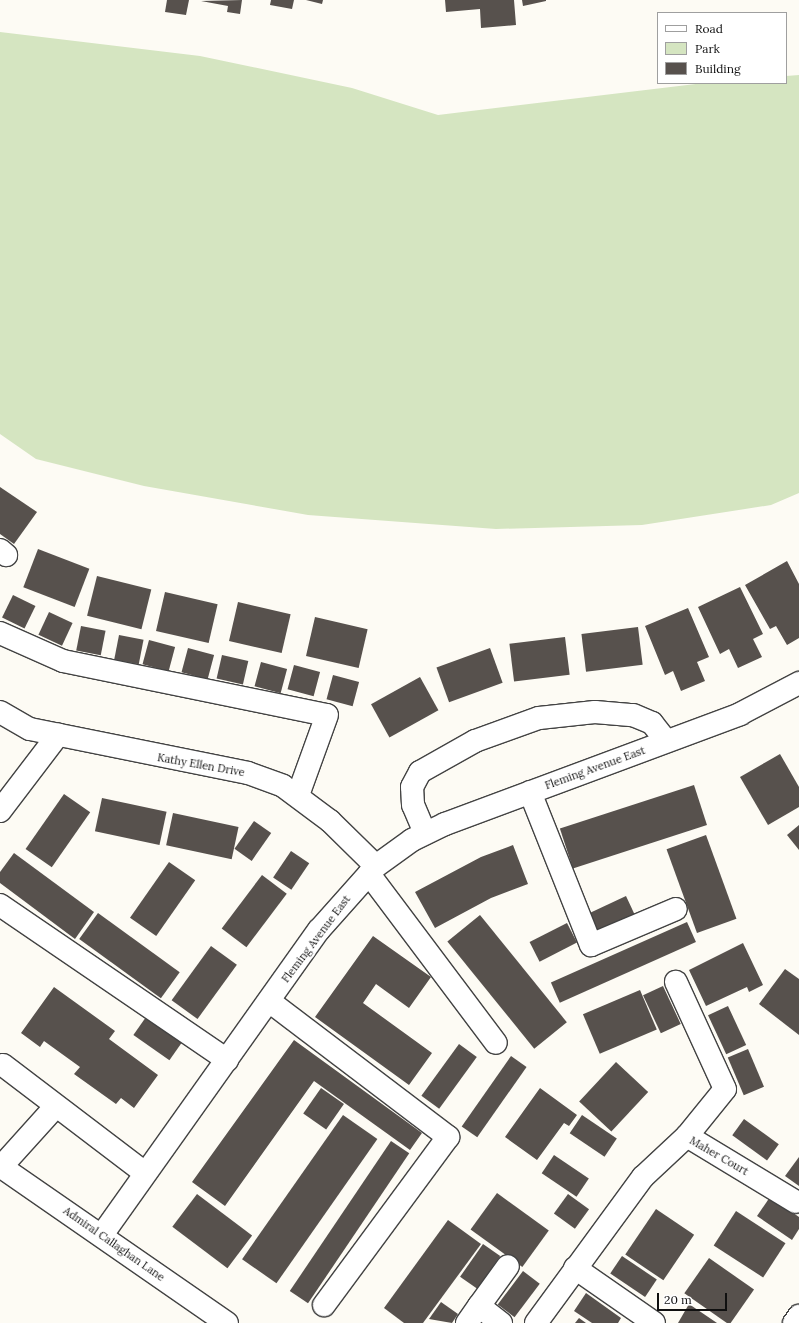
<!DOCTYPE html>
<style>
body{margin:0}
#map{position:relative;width:799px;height:1323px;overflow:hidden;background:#fdfbf4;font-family:Lora,serif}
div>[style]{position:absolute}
.green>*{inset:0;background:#d5e5c1}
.building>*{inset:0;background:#57514d;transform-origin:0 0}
.roads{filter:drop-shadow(1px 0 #434343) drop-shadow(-1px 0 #434343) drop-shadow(0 1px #434343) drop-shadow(0 -1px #434343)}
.minor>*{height:22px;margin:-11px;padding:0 11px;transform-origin:11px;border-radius:11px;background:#fff}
span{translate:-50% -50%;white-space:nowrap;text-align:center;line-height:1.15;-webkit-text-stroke:4px #fff;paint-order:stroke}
.street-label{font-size:11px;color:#101010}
.legend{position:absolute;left:657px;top:12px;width:130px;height:72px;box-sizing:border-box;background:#fff;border:1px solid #9f9f9f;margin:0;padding:5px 7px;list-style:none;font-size:12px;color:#101010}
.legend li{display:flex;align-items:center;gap:8px;height:20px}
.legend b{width:20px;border:1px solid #9f9f9f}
.scale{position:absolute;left:657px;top:1293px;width:70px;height:18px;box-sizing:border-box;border:2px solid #101010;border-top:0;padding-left:5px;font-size:12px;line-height:14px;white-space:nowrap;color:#101010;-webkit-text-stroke:3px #fff;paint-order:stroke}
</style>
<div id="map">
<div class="green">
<div style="clip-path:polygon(0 32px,200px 56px,352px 88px,438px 115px,704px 83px,786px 83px,786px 76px,799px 75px,799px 493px,771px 505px,642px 525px,496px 529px,308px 515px,144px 486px,36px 459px,0 434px)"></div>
</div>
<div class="building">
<div style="clip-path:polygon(167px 0,189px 0,186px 15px,165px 12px)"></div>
<div style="clip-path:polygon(242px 0,240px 14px,227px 12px,228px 6px,201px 1px)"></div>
<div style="clip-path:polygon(271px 0,294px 0,292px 9px,270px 5px)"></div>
<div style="clip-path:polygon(306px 0,323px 0,322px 4px)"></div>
<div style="clip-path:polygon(445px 0,514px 0,516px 25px,481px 28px,480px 9px,446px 12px)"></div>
<div style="clip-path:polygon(522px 0,546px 0,546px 1px,523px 6px)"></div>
<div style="clip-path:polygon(0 487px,37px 512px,14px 544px,0 534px)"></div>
<div style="left:38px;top:549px;width:55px;height:41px;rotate:21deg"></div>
<div style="clip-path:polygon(787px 561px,799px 584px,799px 638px,787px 645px,776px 626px,770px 629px,745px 585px)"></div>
<div style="left:97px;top:576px;width:56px;height:41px;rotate:14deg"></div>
<div style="clip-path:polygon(740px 587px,763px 634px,753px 639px,762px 657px,738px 668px,729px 649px,720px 654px,698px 607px)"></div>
<div style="left:165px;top:592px;width:54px;height:40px;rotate:13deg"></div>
<div style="left:13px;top:595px;width:25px;height:25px;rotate:26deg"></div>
<div style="left:238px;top:602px;width:54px;height:40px;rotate:13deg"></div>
<div style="clip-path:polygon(688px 608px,709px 657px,697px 662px,705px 681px,681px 691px,673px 671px,665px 675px,645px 626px)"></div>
<div style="left:49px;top:612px;width:26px;height:25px;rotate:25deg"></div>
<div style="left:315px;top:617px;width:54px;height:40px;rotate:13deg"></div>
<div style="left:81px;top:626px;width:25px;height:25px;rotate:11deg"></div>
<div style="left:638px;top:627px;width:38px;height:57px;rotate:83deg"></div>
<div style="left:119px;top:635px;width:25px;height:25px;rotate:11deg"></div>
<div style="left:565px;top:637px;width:38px;height:56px;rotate:83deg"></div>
<div style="left:149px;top:640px;width:27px;height:25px;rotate:15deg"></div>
<div style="left:188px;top:648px;width:27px;height:25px;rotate:15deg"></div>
<div style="left:490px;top:648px;width:37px;height:57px;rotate:70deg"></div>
<div style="left:222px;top:655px;width:27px;height:24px;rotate:13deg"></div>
<div style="left:261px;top:662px;width:27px;height:25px;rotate:15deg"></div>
<div style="left:294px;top:665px;width:27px;height:25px;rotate:15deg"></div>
<div style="left:333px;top:675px;width:27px;height:25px;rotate:15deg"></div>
<div style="left:420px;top:677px;width:38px;height:56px;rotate:61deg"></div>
<div style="clip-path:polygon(780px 754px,799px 787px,799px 807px,768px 825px,740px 777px)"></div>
<div style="left:694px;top:785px;width:42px;height:141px;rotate:72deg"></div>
<div style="left:64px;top:794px;width:32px;height:67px;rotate:35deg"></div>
<div style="left:102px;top:798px;width:66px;height:34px;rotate:12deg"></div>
<div style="left:173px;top:813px;width:67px;height:33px;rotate:12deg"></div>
<div style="left:254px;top:821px;width:21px;height:34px;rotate:35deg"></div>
<div style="clip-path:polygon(799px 825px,799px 850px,787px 835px)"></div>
<div style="left:706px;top:835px;width:89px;height:42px;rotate:70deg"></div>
<div style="clip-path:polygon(513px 845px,528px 884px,491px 898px,435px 928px,415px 892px,481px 857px)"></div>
<div style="left:291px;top:851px;width:22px;height:32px;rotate:34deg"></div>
<div style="clip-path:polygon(14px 853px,94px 912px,75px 939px,0 883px,0 872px)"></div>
<div style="left:169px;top:862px;width:32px;height:68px;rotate:35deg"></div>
<div style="left:262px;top:875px;width:31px;height:67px;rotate:37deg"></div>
<div style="left:626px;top:896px;width:21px;height:43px;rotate:65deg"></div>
<div style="left:98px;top:913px;width:101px;height:32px;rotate:36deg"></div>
<div style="left:480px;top:915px;width:138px;height:42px;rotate:51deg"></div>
<div style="left:687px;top:922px;width:22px;height:149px;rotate:66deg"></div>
<div style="left:567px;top:923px;width:22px;height:42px;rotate:63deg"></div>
<div style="clip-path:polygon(373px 936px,431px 977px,409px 1008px,376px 984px,363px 1003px,432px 1053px,409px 1085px,315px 1017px)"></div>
<div style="clip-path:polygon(743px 943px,763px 985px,749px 992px,747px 987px,706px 1006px,689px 970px)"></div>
<div style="left:211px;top:946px;width:32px;height:67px;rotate:36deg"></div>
<div style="clip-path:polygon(785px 969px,799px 979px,799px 1035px,759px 1004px)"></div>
<div style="left:663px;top:986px;width:42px;height:22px;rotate:65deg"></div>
<div style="clip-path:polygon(54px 987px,115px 1031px,109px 1039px,158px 1075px,134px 1108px,121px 1098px,116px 1104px,74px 1074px,80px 1067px,44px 1041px,40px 1047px,21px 1033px)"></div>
<div style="left:640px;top:990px;width:43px;height:62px;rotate:67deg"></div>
<div style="left:728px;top:1006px;width:43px;height:22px;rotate:65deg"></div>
<div style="left:146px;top:1017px;width:44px;height:22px;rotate:35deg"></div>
<div style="clip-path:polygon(294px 1040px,422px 1133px,410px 1150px,314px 1081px,225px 1206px,192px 1182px)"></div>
<div style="left:459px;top:1044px;width:22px;height:64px;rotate:36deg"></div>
<div style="left:748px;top:1049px;width:41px;height:22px;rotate:67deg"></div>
<div style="left:511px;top:1056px;width:19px;height:86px;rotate:35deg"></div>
<div style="left:616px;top:1062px;width:44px;height:54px;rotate:43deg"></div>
<div style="left:321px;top:1088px;width:28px;height:31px;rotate:35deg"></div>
<div style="clip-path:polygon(540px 1088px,577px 1115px,569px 1126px,564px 1123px,537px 1160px,505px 1137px)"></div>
<div style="left:343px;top:1115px;width:42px;height:176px;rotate:35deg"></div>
<div style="left:582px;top:1115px;width:42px;height:22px;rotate:34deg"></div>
<div style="left:744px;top:1119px;width:43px;height:20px;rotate:36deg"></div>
<div style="left:391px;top:1141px;width:22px;height:181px;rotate:34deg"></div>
<div style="left:554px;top:1155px;width:42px;height:22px;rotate:34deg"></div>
<div style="clip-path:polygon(799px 1157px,799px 1186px,785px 1176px)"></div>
<div style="left:497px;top:1193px;width:64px;height:45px;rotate:36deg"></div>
<div style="left:197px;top:1194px;width:69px;height:41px;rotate:37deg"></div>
<div style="left:568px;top:1194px;width:26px;height:24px;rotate:36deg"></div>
<div style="clip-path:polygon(770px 1197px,799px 1217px,799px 1229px,792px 1240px,757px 1216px)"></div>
<div style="left:656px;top:1209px;width:46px;height:55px;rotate:34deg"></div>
<div style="left:736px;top:1211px;width:59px;height:41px;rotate:33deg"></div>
<div style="clip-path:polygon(448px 1220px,481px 1244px,423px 1323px,404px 1323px,384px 1308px)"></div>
<div style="left:483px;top:1244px;width:21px;height:40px;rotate:35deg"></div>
<div style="left:622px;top:1256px;width:42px;height:21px;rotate:34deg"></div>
<div style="left:709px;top:1258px;width:55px;height:43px;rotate:35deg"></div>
<div style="left:523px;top:1271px;width:21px;height:42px;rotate:37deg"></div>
<div style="clip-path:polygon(586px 1293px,621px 1318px,618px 1323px,592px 1323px,574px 1311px)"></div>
<div style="clip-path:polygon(441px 1302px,458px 1314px,452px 1323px,429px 1319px)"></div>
<div style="clip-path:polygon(689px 1304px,717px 1323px,678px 1323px)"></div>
<div style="clip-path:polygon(579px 1318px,586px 1323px,575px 1323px)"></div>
</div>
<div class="roads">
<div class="minor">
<div style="left:0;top:550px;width:8px;rotate:40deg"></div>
<div style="left:0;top:633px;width:69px;rotate:24deg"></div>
<div style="left:63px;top:661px;width:269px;rotate:11.6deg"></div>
<div style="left:327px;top:715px;width:85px;rotate:109.9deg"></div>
<div style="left:0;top:712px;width:34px;rotate:30deg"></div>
<div style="left:30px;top:729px;width:222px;rotate:11.4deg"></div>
<div style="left:248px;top:773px;width:37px;rotate:20deg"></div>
<div style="left:283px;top:786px;width:59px;rotate:36.7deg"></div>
<div style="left:330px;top:821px;width:64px;rotate:44.4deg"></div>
<div style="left:530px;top:792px;width:165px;rotate:68.3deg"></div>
<div style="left:591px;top:945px;width:92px;rotate:-23deg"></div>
<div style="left:0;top:811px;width:96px;rotate:-52.7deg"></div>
<div style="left:425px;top:833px;width:30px;rotate:-113deg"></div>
<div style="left:413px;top:805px;width:18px;rotate:-93deg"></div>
<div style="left:412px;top:787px;width:17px;rotate:-62deg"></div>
<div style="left:420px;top:772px;width:63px;rotate:-29.4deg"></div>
<div style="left:475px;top:741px;width:68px;rotate:-19.8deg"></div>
<div style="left:539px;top:718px;width:56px;rotate:-6.1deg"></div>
<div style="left:595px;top:712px;width:38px;rotate:5deg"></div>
<div style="left:633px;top:715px;width:21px;rotate:23deg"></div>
<div style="left:652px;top:723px;width:23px;rotate:52deg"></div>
<div style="left:369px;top:874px;width:211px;rotate:53.1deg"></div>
<div style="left:0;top:905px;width:275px;rotate:34.3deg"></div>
<div style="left:269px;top:1001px;width:225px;rotate:37.2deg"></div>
<div style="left:448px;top:1137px;width:209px;rotate:126.4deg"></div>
<div style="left:3px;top:1065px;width:178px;rotate:37.3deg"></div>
<div style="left:687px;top:1136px;width:127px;rotate:31.2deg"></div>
<div style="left:0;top:1166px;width:276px;rotate:34.7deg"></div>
<div style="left:1px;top:1167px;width:81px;rotate:-48deg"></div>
<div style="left:102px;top:1235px;width:374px;rotate:-54.6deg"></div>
<div style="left:319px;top:930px;width:86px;rotate:-48.3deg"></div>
<div style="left:376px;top:866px;width:44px;rotate:-35.8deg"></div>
<div style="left:412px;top:840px;width:37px;rotate:-26deg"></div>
<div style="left:445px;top:824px;width:315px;rotate:-20.4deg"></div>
<div style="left:740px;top:714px;width:67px;rotate:-27.7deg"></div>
<div style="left:575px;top:1268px;width:96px;rotate:34.8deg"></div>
<div style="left:479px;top:1306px;width:49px;rotate:-54.1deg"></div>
<div style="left:467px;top:1323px;width:21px;rotate:-55deg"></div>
<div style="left:479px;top:1306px;width:28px;rotate:38deg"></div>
<div style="left:536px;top:1323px;width:181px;rotate:-53.8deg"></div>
<div style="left:643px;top:1177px;width:60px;rotate:-43deg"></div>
<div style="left:687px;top:1136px;width:60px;rotate:-51deg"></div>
<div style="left:725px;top:1089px;width:118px;rotate:-114.6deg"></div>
<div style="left:794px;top:1323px;width:9px;rotate:-54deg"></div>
</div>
</div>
<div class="street-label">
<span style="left:201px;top:765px;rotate:10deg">Kathy Ellen Drive</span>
<span style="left:595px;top:768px;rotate:-20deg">Fleming Avenue East</span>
<span style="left:316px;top:939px;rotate:-53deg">Fleming Avenue East</span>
<span style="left:719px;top:1156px;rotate:30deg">Maher Court</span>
<span style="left:114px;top:1244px;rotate:35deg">Admiral Callaghan Lane</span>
</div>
<ul class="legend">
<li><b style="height:5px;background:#fff"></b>Road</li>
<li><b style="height:11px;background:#d5e5c1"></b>Park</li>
<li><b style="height:11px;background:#57514d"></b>Building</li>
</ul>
<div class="scale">20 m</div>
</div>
